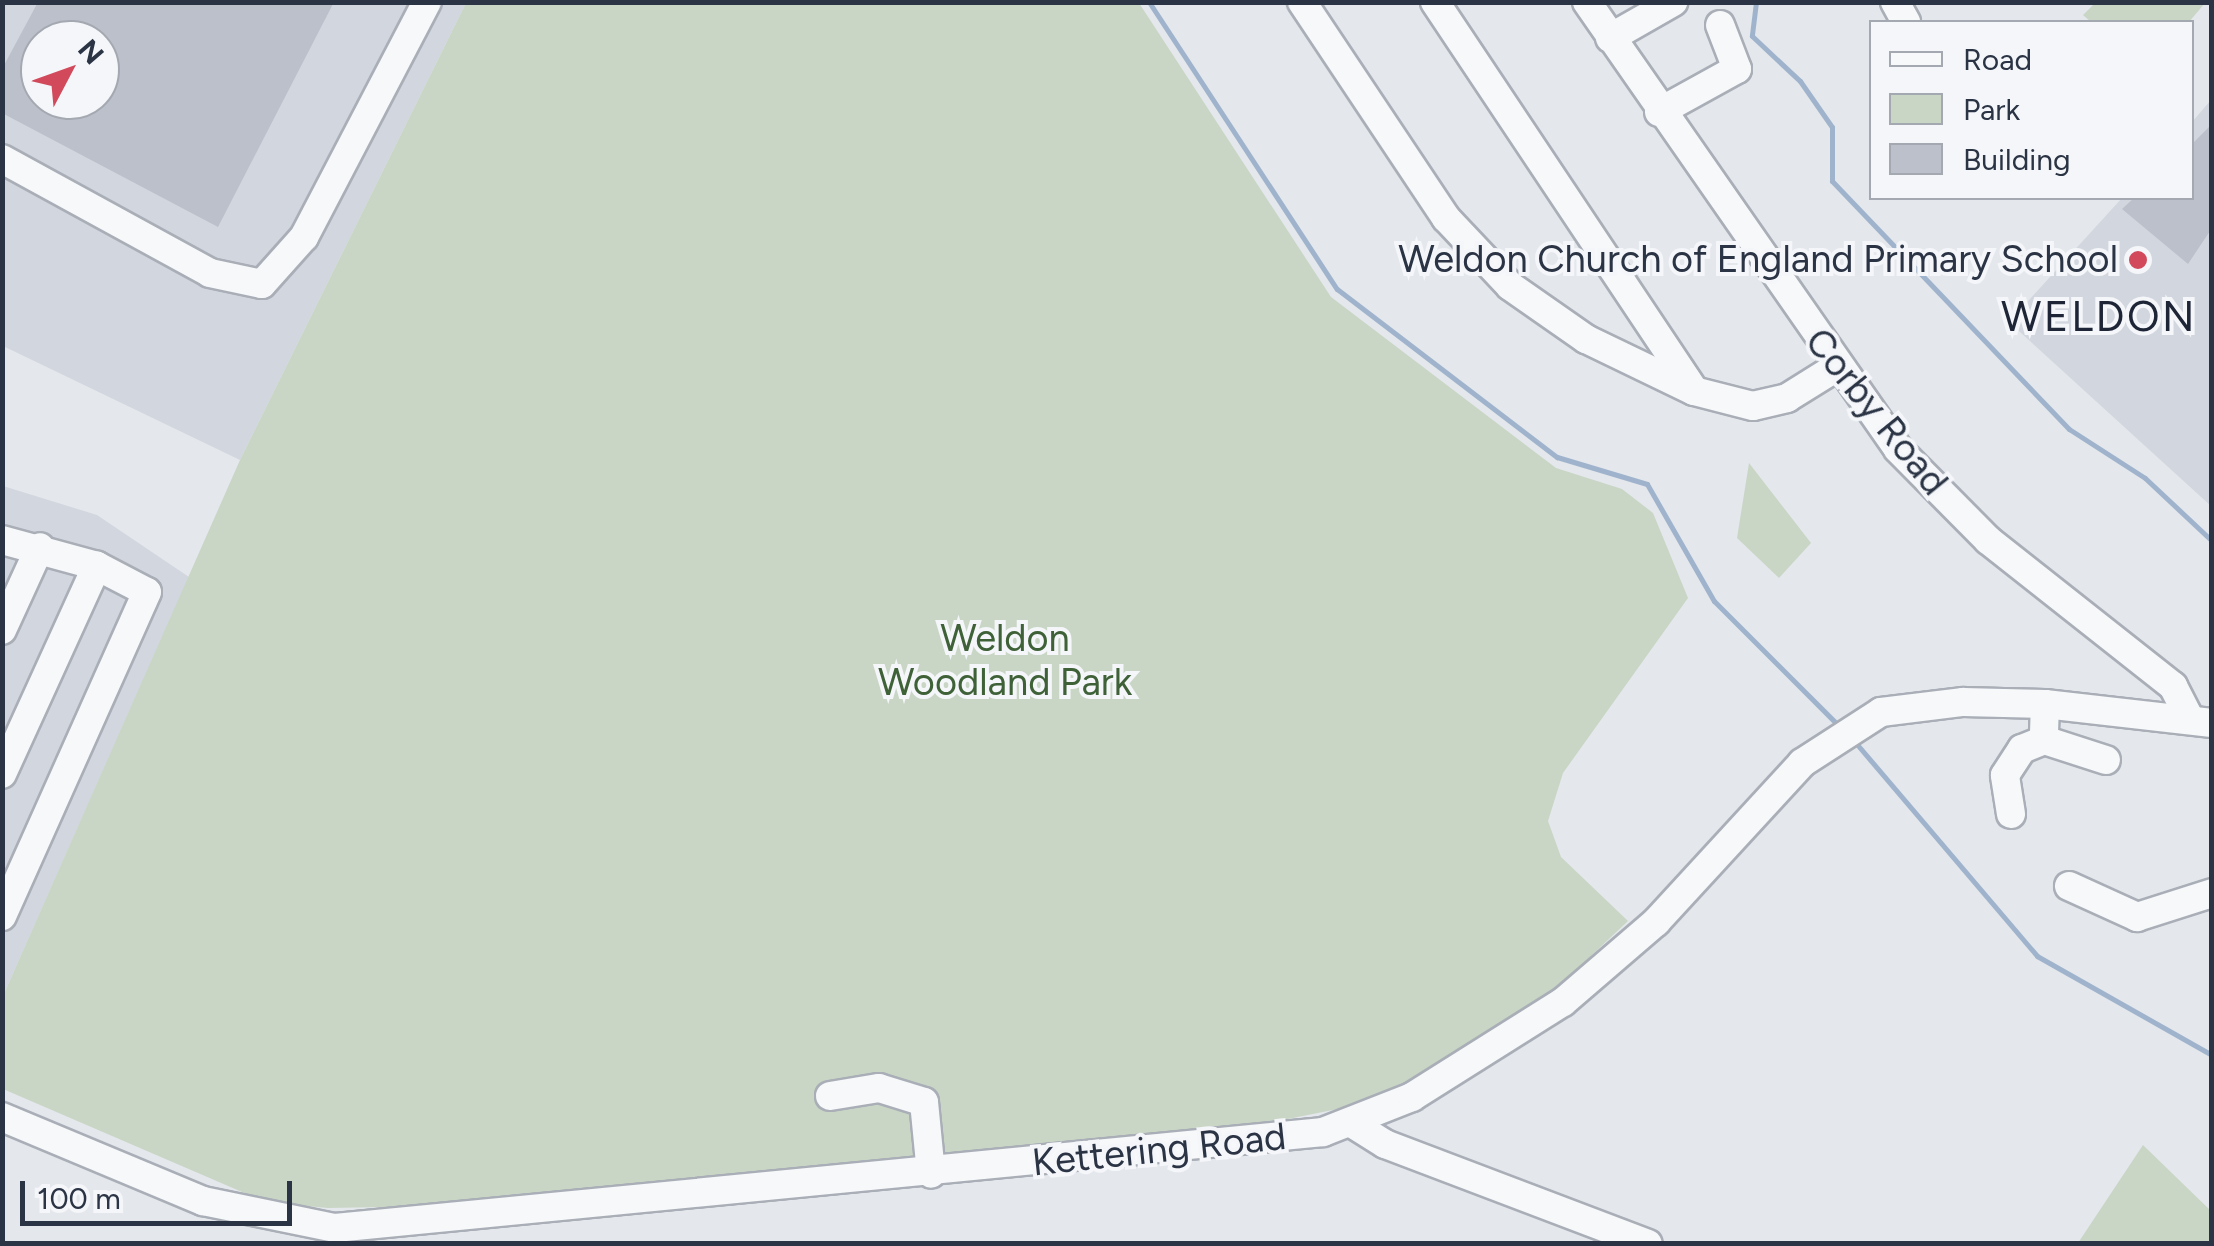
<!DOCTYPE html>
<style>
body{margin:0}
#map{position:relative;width:2214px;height:1246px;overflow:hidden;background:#e4e7ec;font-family:Figtree,sans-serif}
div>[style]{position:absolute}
.built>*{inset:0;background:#d2d6de}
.green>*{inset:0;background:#c9d6c5}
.stream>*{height:5px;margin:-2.5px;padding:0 2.5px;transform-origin:2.5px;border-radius:2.5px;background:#9fb4cc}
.building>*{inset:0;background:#bbc0ca}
.roads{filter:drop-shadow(2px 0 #a9aeb7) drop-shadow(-2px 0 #a9aeb7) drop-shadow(0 2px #a9aeb7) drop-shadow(0 -2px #a9aeb7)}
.minor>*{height:28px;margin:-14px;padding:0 14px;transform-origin:14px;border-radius:14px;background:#f7f8fa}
.dots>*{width:28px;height:28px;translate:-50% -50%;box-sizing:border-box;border:5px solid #f4f6f9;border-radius:50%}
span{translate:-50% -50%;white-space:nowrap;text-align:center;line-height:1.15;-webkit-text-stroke:8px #f4f6f9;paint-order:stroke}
.poi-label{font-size:38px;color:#2b3445}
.right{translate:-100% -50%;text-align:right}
.street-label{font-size:38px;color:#2b3445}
.park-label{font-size:38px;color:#3f6138}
.quarter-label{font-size:42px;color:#1d2536;letter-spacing:2.5px}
.frame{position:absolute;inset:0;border:5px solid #2b3445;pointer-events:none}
.legend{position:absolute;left:1869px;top:20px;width:325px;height:180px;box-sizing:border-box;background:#f4f6f9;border:2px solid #a4a8b1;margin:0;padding:12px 18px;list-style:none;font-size:30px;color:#2b3445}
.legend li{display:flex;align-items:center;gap:20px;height:50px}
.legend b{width:50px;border:2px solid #a4a8b1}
.north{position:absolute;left:20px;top:20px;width:100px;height:100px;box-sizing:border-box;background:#f4f6f9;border:2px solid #a4a8b1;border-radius:50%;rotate:49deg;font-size:28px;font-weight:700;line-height:40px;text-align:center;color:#2b3445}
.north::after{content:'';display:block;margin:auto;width:35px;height:45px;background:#d1495b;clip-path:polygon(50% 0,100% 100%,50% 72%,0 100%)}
.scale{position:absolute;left:20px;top:1181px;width:272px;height:45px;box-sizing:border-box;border:5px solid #2b3445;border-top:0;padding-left:12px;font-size:30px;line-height:35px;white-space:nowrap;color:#2b3445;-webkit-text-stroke:8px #f4f6f9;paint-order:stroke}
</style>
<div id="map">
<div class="built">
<div style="clip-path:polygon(evenodd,2px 3px,466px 3px,240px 460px,3px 346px,2px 3px,40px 40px,100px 40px,100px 100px,40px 100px,40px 40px)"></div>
<div style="clip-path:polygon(2211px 100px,2211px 506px,2009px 322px,2122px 198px,2192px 198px,2192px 122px)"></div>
<div style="clip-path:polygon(3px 486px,97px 515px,189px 577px,3px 996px)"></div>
</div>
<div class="green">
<div style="clip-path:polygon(466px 3px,1139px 3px,1331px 297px,1556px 468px,1622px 489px,1653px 513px,1688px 598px,1563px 773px,1548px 821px,1561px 857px,1628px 921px,1559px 986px,1378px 1101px,1222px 1132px,439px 1206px,328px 1208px,265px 1202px,3px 1089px,3px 996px,240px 460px)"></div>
<div style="clip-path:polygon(2095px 3px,2095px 2px,2205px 3px,2189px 22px,2091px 22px,2083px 15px)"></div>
<div style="clip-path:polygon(1749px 463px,1811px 543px,1779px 578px,1737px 538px)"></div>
<div style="clip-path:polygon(2143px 1145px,2211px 1211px,2211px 1243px,2078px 1243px)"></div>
</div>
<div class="stream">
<div style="left:1149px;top:2px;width:343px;rotate:56.8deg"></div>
<div style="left:1337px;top:289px;width:277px;rotate:37.4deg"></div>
<div style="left:1557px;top:457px;width:94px;rotate:16.7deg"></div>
<div style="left:1647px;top:484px;width:135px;rotate:60.2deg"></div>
<div style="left:1714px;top:601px;width:178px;rotate:45deg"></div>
<div style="left:1756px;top:2px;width:34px;rotate:97deg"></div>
<div style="left:1752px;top:36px;width:66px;rotate:43.2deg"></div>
<div style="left:1800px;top:81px;width:56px;rotate:55.2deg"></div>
<div style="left:1832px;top:127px;width:54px;rotate:90deg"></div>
<div style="left:1832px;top:181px;width:343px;rotate:46.3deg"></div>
<div style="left:2069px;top:429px;width:90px;rotate:32.8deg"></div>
<div style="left:2145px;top:478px;width:92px;rotate:43.2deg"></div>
<div style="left:1855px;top:742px;width:281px;rotate:49.6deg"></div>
<div style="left:2037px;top:956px;width:201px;rotate:29.5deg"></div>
</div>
<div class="building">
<div style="clip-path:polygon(evenodd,38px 2px,334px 2px,218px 227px,2px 113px,2px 69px,38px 2px,40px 40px,100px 40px,100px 100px,40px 100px,40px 40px)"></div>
<div style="clip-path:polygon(2212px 124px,2212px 228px,2188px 264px,2122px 209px,2134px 198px,2192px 198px,2192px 144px)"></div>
</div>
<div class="roads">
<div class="minor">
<div style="left:1302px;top:2px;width:260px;rotate:56.3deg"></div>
<div style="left:1446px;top:218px;width:93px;rotate:46.7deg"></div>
<div style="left:1510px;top:286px;width:93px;rotate:34.9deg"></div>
<div style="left:1586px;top:339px;width:120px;rotate:25.7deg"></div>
<div style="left:1694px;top:391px;width:61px;rotate:14.3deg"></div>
<div style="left:1753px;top:406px;width:35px;rotate:-13deg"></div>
<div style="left:1787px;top:398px;width:57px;rotate:-32deg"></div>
<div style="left:1435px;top:2px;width:467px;rotate:56.3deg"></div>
<div style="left:1587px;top:2px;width:545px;rotate:55.17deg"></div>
<div style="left:1898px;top:449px;width:128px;rotate:45.3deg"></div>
<div style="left:1988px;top:540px;width:236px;rotate:38.3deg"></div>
<div style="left:2173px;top:686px;width:35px;rotate:63deg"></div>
<div style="left:1895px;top:2px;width:23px;rotate:61deg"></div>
<div style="left:1610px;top:38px;width:73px;rotate:-29.7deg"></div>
<div style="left:1659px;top:112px;width:89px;rotate:-28.9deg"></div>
<div style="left:1737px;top:69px;width:47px;rotate:-111.1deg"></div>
<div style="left:2px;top:159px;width:237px;rotate:28.7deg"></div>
<div style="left:210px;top:273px;width:53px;rotate:11.9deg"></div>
<div style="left:262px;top:284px;width:63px;rotate:-48.2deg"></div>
<div style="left:304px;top:237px;width:265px;rotate:-62.4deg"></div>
<div style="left:2px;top:540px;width:98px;rotate:15.3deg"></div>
<div style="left:97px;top:566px;width:56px;rotate:27.5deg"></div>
<div style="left:147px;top:592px;width:355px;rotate:114.1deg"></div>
<div style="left:2px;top:630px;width:91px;rotate:-65.4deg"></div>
<div style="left:2045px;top:704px;width:36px;rotate:92deg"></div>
<div style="left:2044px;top:740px;width:65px;rotate:17.9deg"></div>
<div style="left:2px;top:774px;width:229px;rotate:-65.5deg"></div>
<div style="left:2011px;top:814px;width:39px;rotate:-99deg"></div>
<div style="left:2005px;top:775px;width:31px;rotate:-57deg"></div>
<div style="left:2022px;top:749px;width:24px;rotate:-22deg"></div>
<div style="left:2069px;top:886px;width:75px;rotate:24.5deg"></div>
<div style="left:2137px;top:917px;width:79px;rotate:-17.7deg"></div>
<div style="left:830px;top:1096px;width:50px;rotate:-9.3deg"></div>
<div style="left:879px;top:1088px;width:47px;rotate:17.3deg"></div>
<div style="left:924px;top:1102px;width:72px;rotate:84.4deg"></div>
<div style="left:2px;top:1117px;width:218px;rotate:22.7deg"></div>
<div style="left:203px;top:1201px;width:135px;rotate:11.6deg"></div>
<div style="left:335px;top:1228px;width:993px;rotate:-5.55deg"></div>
<div style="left:1323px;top:1132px;width:96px;rotate:-21.5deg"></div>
<div style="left:1412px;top:1097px;width:178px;rotate:-32.2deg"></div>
<div style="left:1563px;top:1002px;width:123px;rotate:-40.7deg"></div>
<div style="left:1656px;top:922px;width:216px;rotate:-47.4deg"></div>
<div style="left:1802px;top:763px;width:94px;rotate:-32.8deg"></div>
<div style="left:1881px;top:712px;width:83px;rotate:-7deg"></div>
<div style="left:1963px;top:702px;width:82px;rotate:1.4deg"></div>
<div style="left:2045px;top:704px;width:168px;rotate:6.5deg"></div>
<div style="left:1353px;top:1124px;width:38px;rotate:32deg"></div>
<div style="left:1385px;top:1144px;width:281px;rotate:20.8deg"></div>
</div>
</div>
<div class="dots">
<div style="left:2138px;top:260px;background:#d1495b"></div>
</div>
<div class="poi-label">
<span class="right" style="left:2118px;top:260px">Weldon Church of England Primary School</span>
</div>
<div class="street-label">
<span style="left:1876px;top:412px;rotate:51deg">Corby Road</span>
<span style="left:1159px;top:1150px;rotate:-6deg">Kettering Road</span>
</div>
<div class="park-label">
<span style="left:1005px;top:661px">Weldon<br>Woodland Park</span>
</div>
<div class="quarter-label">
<span style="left:2099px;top:317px">WELDON</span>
</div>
<div class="frame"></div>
<ul class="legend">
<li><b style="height:12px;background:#f7f8fa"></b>Road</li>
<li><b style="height:28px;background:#c9d6c5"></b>Park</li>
<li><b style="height:28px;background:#bbc0ca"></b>Building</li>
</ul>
<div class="north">N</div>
<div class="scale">100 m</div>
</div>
